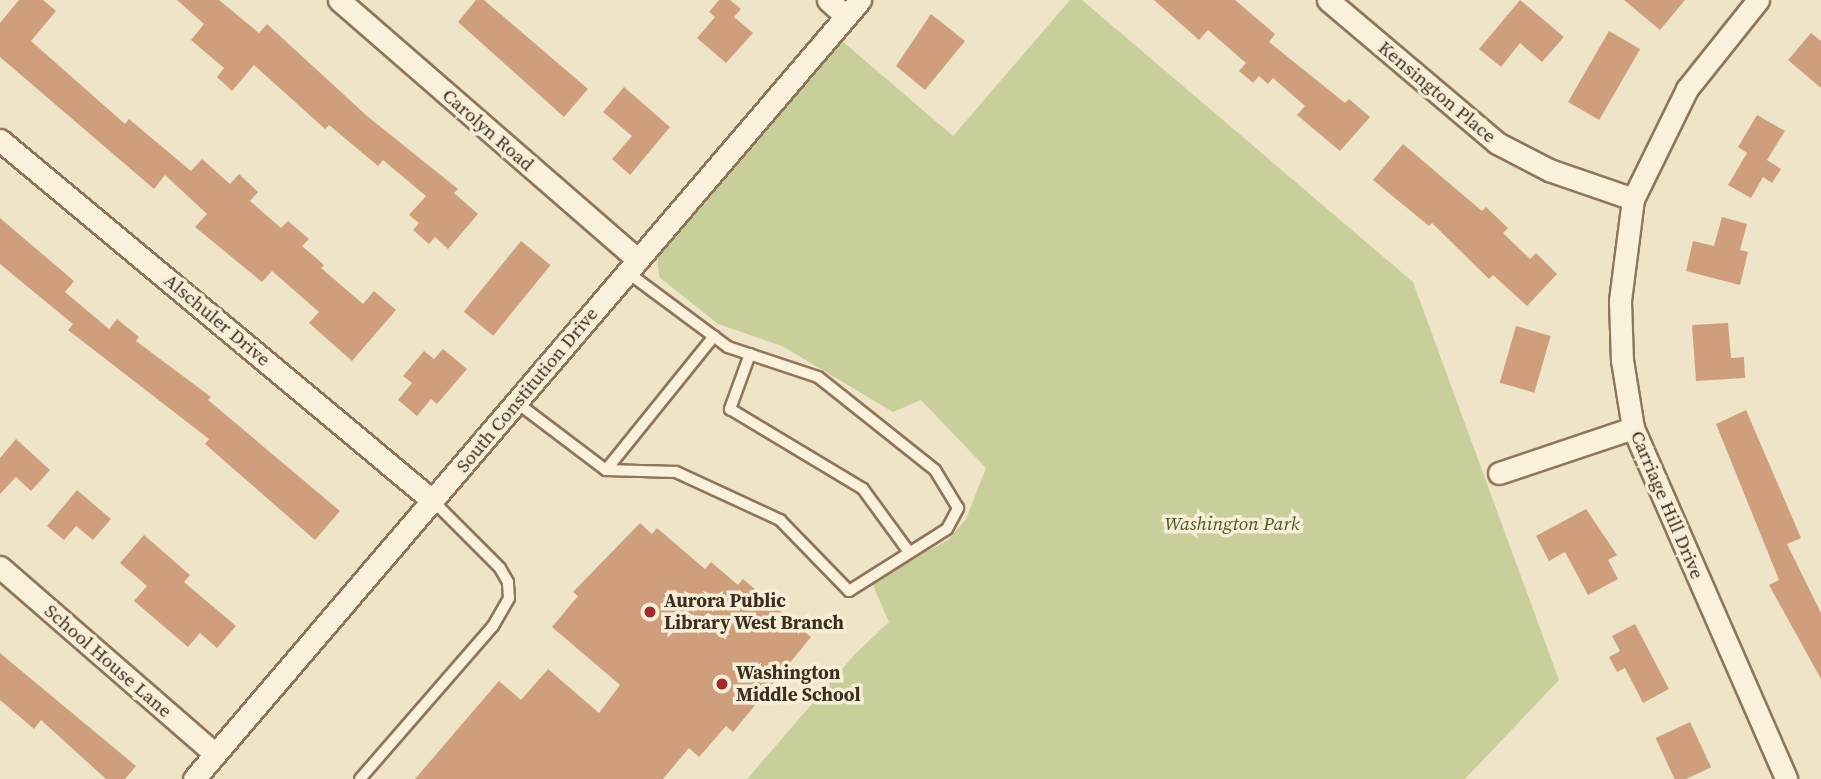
<!DOCTYPE html>
<style>
body{margin:0}
#map{position:relative;width:1821px;height:779px;overflow:hidden;background:#f0e4c8;font-family:"Source Serif 4",serif}
div>[style]{position:absolute}
.green>*{inset:0;background:#c9cf9b}
.building>*{inset:0;background:#cf9f7d;transform-origin:0 0}
.roads{filter:drop-shadow(2px 0 #8d765c) drop-shadow(-2px 0 #8d765c) drop-shadow(0 2px #8d765c) drop-shadow(0 -2px #8d765c)}
.lane>*{height:10px;margin:-5px;padding:0 5px;transform-origin:5px;border-radius:5px;background:#faf1dc}
.street>*{height:21px;margin:-10.5px;padding:0 10.5px;transform-origin:10.5px;border-radius:10.5px;background:#faf1dc}
.dots>*{width:19px;height:19px;translate:-50% -50%;box-sizing:border-box;border:4px solid #f7eed8;border-radius:50%}
span{translate:-50% -50%;white-space:nowrap;text-align:center;line-height:1.15;-webkit-text-stroke:7px #f7eed8;paint-order:stroke}
.street-label{font-size:19px;color:#3d2e20}
.park-label{font-size:19px;color:#4d5a26;font-style:italic}
.poi-label{font-size:19px;color:#3d2e20;font-weight:700}
.left{translate:0 -50%;text-align:left}
</style>
<div id="map">
<div class="green">
<div style="clip-path:polygon(1070px 0,1082px 0,1413px 282px,1559px 680px,1465px 779px,747px 779px,856px 653px,889px 622px,871px 581px,948px 540px,966px 519px,986px 468px,921px 400px,893px 412px,782px 346px,718px 324px,659px 277px,657px 254px,841px 40px,953px 136px)"></div>
</div>
<div class="building">
<div style="clip-path:polygon(19px 0,43px 0,56px 11px,31px 41px,125px 124px,129px 119px,191px 171px,202px 159px,230px 184px,239px 174px,258px 192px,250px 201px,281px 228px,288px 221px,309px 239px,302px 246px,324px 265px,321px 268px,363px 304px,374px 291px,396px 310px,352px 361px,309px 323px,319px 312px,272px 271px,262px 282px,195px 227px,207px 214px,165px 175px,154px 189px,0 57px,0 23px)"></div>
<div style="clip-path:polygon(177px 0,219px 0,259px 33px,267px 24px,367px 116px,458px 189px,454px 193px,478px 214px,448px 249px,435px 237px,429px 244px,413px 230px,419px 223px,409px 215px,426px 196px,383px 160px,378px 166px,329px 125px,325px 129px,254px 65px,232px 91px,217px 77px,224px 68px,191px 40px,204px 24px)"></div>
<div style="clip-path:polygon(476px 0,484px 0,588px 89px,564px 117px,458px 22px)"></div>
<div style="clip-path:polygon(719px 0,730px 0,741px 9px,734px 17px,753px 33px,726px 63px,697px 38px,715px 17px,709px 12px)"></div>
<div style="clip-path:polygon(1154px 0,1235px 0,1275px 34px,1269px 42px,1345px 103px,1349px 99px,1370px 117px,1340px 151px,1297px 115px,1305px 106px,1273px 78px,1268px 84px,1259px 76px,1253px 83px,1239px 71px,1246px 63px,1208px 30px,1199px 40px)"></div>
<div style="clip-path:polygon(1520px 0,1564px 37px,1542px 62px,1520px 43px,1501px 67px,1479px 49px)"></div>
<div style="clip-path:polygon(1624px 0,1685px 0,1660px 30px)"></div>
<div style="clip-path:polygon(931px 14px,965px 41px,925px 90px,896px 66px)"></div>
<div style="left:1609px;top:31px;width:36px;height:82px;rotate:30deg"></div>
<div style="clip-path:polygon(1811px 33px,1821px 41px,1821px 88px,1788px 60px)"></div>
<div style="clip-path:polygon(624px 87px,670px 127px,630px 175px,612px 159px,632px 136px,603px 112px)"></div>
<div style="clip-path:polygon(1757px 115px,1785px 131px,1767px 160px,1781px 169px,1772px 183px,1763px 177px,1751px 198px,1728px 185px,1747px 153px,1738px 147px)"></div>
<div style="clip-path:polygon(1403px 144px,1482px 211px,1486px 207px,1508px 228px,1503px 233px,1530px 259px,1536px 253px,1557px 274px,1527px 306px,1493px 275px,1489px 279px,1432px 223px,1429px 226px,1373px 180px)"></div>
<div style="clip-path:polygon(1722px 217px,1747px 224px,1740px 250px,1748px 252px,1740px 285px,1686px 271px,1693px 241px,1714px 246px)"></div>
<div style="clip-path:polygon(0 218px,74px 281px,65px 292px,109px 329px,117px 319px,139px 337px,136px 341px,211px 397px,208px 400px,340px 511px,315px 540px,205px 444px,209px 439px,68px 330px,73px 324px,0 264px)"></div>
<div style="left:521px;top:241px;width:38px;height:91px;rotate:39deg"></div>
<div style="clip-path:polygon(1728px 323px,1731px 358px,1744px 357px,1745px 378px,1696px 381px,1692px 325px)"></div>
<div style="left:1516px;top:326px;width:36px;height:59px;rotate:16deg"></div>
<div style="clip-path:polygon(443px 349px,467px 369px,437px 404px,431px 399px,417px 416px,398px 400px,412px 383px,403px 376px,424px 351px,434px 359px)"></div>
<div style="clip-path:polygon(1746px 410px,1801px 538px,1787px 544px,1821px 613px,1821px 679px,1769px 585px,1779px 580px,1716px 424px)"></div>
<div style="clip-path:polygon(16px 439px,50px 470px,31px 491px,16px 477px,0 494px,0 458px)"></div>
<div style="clip-path:polygon(77px 490px,111px 519px,93px 540px,76px 526px,64px 540px,47px 526px)"></div>
<div style="clip-path:polygon(1586px 509px,1617px 555px,1608px 560px,1618px 579px,1588px 595px,1565px 552px,1549px 561px,1536px 536px)"></div>
<div style="clip-path:polygon(640px 523px,652px 534px,657px 528px,705px 569px,711px 562px,738px 585px,743px 579px,811px 637px,733px 732px,726px 726px,699px 757px,689px 748px,663px 779px,415px 779px,499px 681px,521px 700px,548px 669px,599px 713px,620px 685px,552px 627px,578px 596px,573px 592px)"></div>
<div style="clip-path:polygon(144px 535px,190px 575px,184px 582px,236px 626px,217px 648px,200px 633px,188px 647px,134px 601px,147px 586px,120px 563px)"></div>
<div style="clip-path:polygon(1635px 624px,1669px 689px,1643px 703px,1625px 668px,1617px 672px,1609px 657px,1620px 651px,1612px 636px)"></div>
<div style="clip-path:polygon(0 653px,136px 766px,125px 779px,106px 779px,41px 720px,34px 729px,0 700px)"></div>
<div style="left:1690px;top:722px;width:50px;height:38px;rotate:65deg"></div>
</div>
<div class="roads">
<div class="lane">
<div style="left:750px;top:354px;width:59px;rotate:110deg"></div>
<div style="left:730px;top:409px;width:155px;rotate:31deg"></div>
<div style="left:863px;top:489px;width:78px;rotate:53.9deg"></div>
<div style="left:516px;top:402px;width:113px;rotate:37.1deg"></div>
<div style="left:606px;top:470px;width:70px;rotate:1.6deg"></div>
<div style="left:676px;top:472px;width:115px;rotate:24.8deg"></div>
<div style="left:780px;top:520px;width:99px;rotate:45.8deg"></div>
<div style="left:849px;top:591px;width:116px;rotate:-32.3deg"></div>
<div style="left:947px;top:529px;width:24px;rotate:-62deg"></div>
<div style="left:958px;top:508px;width:44px;rotate:-121.2deg"></div>
<div style="left:935px;top:470px;width:149px;rotate:-141.5deg"></div>
<div style="left:818px;top:377px;width:95px;rotate:-161.6deg"></div>
<div style="left:728px;top:347px;width:126px;rotate:-143.4deg"></div>
<div style="left:606px;top:470px;width:172px;rotate:-51.1deg"></div>
<div style="left:360px;top:779px;width:203px;rotate:-49deg"></div>
<div style="left:493px;top:626px;width:32px;rotate:-60deg"></div>
<div style="left:509px;top:598px;width:16px;rotate:-94deg"></div>
<div style="left:508px;top:582px;width:16px;rotate:-120deg"></div>
<div style="left:500px;top:568px;width:95px;rotate:-135deg"></div>
</div>
<div class="street">
<div style="left:339px;top:0;width:396px;rotate:41deg"></div>
<div style="left:828px;top:0;width:24px;rotate:42deg"></div>
<div style="left:1328px;top:0;width:221px;rotate:40.2deg"></div>
<div style="left:1497px;top:143px;width:59px;rotate:27.4deg"></div>
<div style="left:1549px;top:170px;width:89px;rotate:19deg"></div>
<div style="left:1758px;top:0;width:114px;rotate:128.6deg"></div>
<div style="left:1687px;top:89px;width:123px;rotate:116.1deg"></div>
<div style="left:1633px;top:199px;width:103px;rotate:97.3deg"></div>
<div style="left:1620px;top:301px;width:59px;rotate:88.1deg"></div>
<div style="left:1622px;top:360px;width:69px;rotate:80.8deg"></div>
<div style="left:1633px;top:428px;width:383px;rotate:66.4deg"></div>
<div style="left:0;top:140px;width:564px;rotate:39.82deg"></div>
<div style="left:1499px;top:473px;width:141px;rotate:-18.6deg"></div>
<div style="left:0;top:567px;width:285px;rotate:41deg"></div>
<div style="left:194px;top:779px;width:1025px;rotate:-49.47deg"></div>
</div>
</div>
<div class="dots">
<div style="left:650px;top:612px;background:#9e2a2b"></div>
<div style="left:722px;top:684px;background:#9e2a2b"></div>
</div>
<div class="street-label">
<span style="left:1437px;top:92px;rotate:40deg">Kensington Place</span>
<span style="left:488px;top:130px;rotate:41deg">Carolyn Road</span>
<span style="left:217px;top:320px;rotate:40deg">Alschuler Drive</span>
<span style="left:527px;top:390px;rotate:-50deg">South Constitution Drive</span>
<span style="left:1667px;top:505px;rotate:67deg">Carriage Hill Drive</span>
<span style="left:108px;top:661px;rotate:41deg">School House Lane</span>
</div>
<div class="park-label">
<span style="left:1232px;top:524px">Washington Park</span>
</div>
<div class="poi-label">
<span class="left" style="left:664px;top:612px">Aurora Public<br>Library West Branch</span>
<span class="left" style="left:736px;top:684px">Washington<br>Middle School</span>
</div>
</div>
